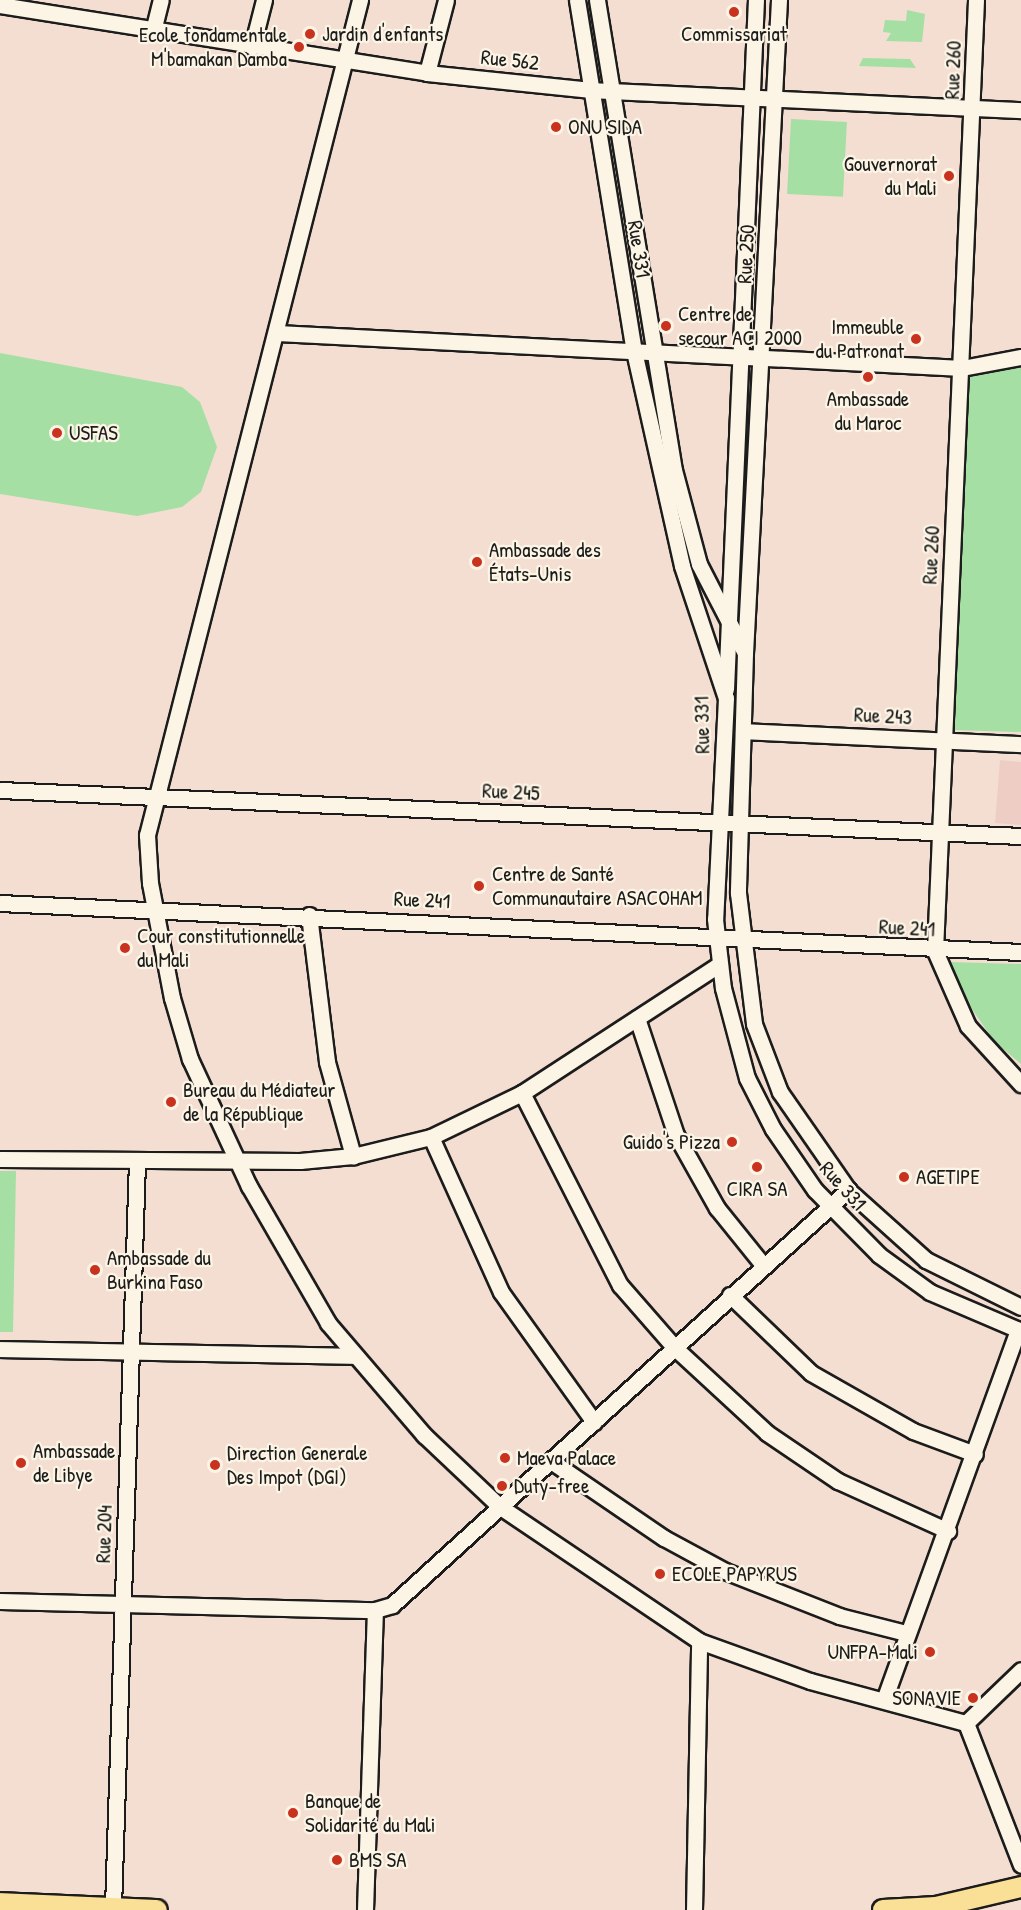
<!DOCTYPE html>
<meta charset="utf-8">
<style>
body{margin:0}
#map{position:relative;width:1021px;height:1910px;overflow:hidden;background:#f4ded2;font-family:"Patrick Hand",sans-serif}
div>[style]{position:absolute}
.built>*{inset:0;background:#eecec4}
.green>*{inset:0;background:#a5dfa4;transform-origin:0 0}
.roads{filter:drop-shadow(2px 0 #1c1c1c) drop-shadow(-2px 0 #1c1c1c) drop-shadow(0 2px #1c1c1c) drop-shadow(0 -2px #1c1c1c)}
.minor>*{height:15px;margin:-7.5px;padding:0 7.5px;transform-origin:7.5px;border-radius:7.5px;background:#fcf5e5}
.major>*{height:20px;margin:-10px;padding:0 10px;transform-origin:10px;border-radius:10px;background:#fadf96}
.dots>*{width:16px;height:16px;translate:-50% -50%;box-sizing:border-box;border:3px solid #fcf5e5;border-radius:50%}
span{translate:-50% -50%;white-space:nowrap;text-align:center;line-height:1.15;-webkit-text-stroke:4.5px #fcf5e5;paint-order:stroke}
.poi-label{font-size:21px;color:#1c1c1c}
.left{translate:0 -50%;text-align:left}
.right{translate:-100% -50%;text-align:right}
.street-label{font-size:21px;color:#1c1c1c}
</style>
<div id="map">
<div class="built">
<div style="clip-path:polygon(1000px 760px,1021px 762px,1021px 825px,995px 823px)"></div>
</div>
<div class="green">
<div style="clip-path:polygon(907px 10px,925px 14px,922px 42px,886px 41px,891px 33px,883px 32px,885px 20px,906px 21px)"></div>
<div style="clip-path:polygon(863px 58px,910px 59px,916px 68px,859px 66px)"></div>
<div style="left:791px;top:119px;width:56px;height:75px;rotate:3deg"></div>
<div style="clip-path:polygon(0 353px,182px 387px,200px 402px,217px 447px,201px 492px,182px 507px,137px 516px,0 494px)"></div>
<div style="clip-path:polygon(1021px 367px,1021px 732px,951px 730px,968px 376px)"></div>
<div style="clip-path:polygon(950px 962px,1021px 964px,1021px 1064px,994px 1041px,963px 996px)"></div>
<div style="clip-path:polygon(0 1171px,16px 1171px,13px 1332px,0 1332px)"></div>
</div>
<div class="roads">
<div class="minor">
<div style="left:360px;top:0;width:862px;rotate:104.31deg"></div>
<div style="left:147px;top:835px;width:48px;rotate:86.4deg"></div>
<div style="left:150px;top:883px;width:117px;rotate:79.2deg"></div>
<div style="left:172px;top:998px;width:64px;rotate:73.6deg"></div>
<div style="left:190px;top:1059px;width:140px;rotate:65.1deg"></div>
<div style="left:249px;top:1186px;width:158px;rotate:60deg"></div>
<div style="left:328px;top:1323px;width:148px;rotate:49.4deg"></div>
<div style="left:424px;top:1435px;width:103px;rotate:43.4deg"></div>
<div style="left:499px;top:1506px;width:241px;rotate:34deg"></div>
<div style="left:699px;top:1641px;width:118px;rotate:19.8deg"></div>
<div style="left:810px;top:1681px;width:162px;rotate:15.1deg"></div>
<div style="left:577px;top:0;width:356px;rotate:80.8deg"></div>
<div style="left:634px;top:351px;width:220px;rotate:77.4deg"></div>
<div style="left:682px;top:566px;width:139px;rotate:71.6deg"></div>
<div style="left:726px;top:698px;width:221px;rotate:92.8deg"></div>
<div style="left:715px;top:919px;width:69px;rotate:83.4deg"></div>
<div style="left:723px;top:988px;width:93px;rotate:75.1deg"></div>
<div style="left:747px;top:1078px;width:57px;rotate:63deg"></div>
<div style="left:773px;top:1129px;width:74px;rotate:55.5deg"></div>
<div style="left:815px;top:1190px;width:91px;rotate:45.4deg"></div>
<div style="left:879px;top:1255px;width:63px;rotate:36deg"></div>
<div style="left:930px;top:1292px;width:99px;rotate:23.2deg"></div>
<div style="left:597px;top:0;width:476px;rotate:80.7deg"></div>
<div style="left:674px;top:470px;width:97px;rotate:75.1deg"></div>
<div style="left:699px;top:564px;width:100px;rotate:62.7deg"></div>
<div style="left:745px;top:653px;width:240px;rotate:91.7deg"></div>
<div style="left:738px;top:893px;width:132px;rotate:83deg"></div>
<div style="left:754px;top:1024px;width:73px;rotate:69.1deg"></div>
<div style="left:780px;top:1092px;width:119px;rotate:55.2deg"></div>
<div style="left:848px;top:1190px;width:105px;rotate:41.9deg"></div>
<div style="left:926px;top:1260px;width:106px;rotate:26.3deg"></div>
<div style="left:976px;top:0;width:952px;rotate:92.47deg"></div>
<div style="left:935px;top:951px;width:82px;rotate:66.3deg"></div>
<div style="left:968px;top:1026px;width:79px;rotate:47.6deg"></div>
<div style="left:0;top:5px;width:432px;rotate:9deg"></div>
<div style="left:427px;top:73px;width:165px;rotate:5.9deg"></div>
<div style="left:591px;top:90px;width:430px;rotate:2.7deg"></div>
<div style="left:153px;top:31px;width:32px;rotate:-76deg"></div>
<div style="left:252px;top:47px;width:49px;rotate:-75.7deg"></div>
<div style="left:427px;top:73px;width:75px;rotate:-75.4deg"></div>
<div style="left:277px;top:333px;width:686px;rotate:2.92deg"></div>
<div style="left:962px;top:368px;width:60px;rotate:-10.6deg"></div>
<div style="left:745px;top:653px;width:654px;rotate:-87.02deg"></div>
<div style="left:726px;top:689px;width:690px;rotate:-87.51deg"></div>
<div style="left:743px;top:731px;width:278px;rotate:2.7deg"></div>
<div style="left:0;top:790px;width:1022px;rotate:2.58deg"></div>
<div style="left:0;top:903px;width:1022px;rotate:2.75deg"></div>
<div style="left:309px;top:915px;width:148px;rotate:83deg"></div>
<div style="left:327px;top:1062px;width:98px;rotate:74.5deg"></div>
<div style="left:637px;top:1018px;width:123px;rotate:71.6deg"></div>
<div style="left:676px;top:1135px;width:84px;rotate:60.7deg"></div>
<div style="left:717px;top:1208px;width:73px;rotate:51.1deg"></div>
<div style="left:522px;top:1093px;width:216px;rotate:63deg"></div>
<div style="left:620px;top:1285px;width:84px;rotate:48.9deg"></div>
<div style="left:675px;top:1348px;width:125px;rotate:42.7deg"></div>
<div style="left:767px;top:1433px;width:86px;rotate:34.1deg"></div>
<div style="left:838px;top:1481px;width:121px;rotate:24.4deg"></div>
<div style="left:431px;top:1137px;width:170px;rotate:65.7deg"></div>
<div style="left:501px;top:1292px;width:160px;rotate:54.4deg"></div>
<div style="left:0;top:1159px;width:300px;rotate:0.4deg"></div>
<div style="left:300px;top:1161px;width:53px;rotate:-5.4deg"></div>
<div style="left:353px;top:1156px;width:80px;rotate:-13.7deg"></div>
<div style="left:431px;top:1137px;width:101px;rotate:-25.8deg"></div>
<div style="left:522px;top:1093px;width:236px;rotate:-33.1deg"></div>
<div style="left:730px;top:1295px;width:112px;rotate:43.9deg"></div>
<div style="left:811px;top:1373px;width:117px;rotate:29.6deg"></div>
<div style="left:913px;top:1431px;width:66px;rotate:20.4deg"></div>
<div style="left:0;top:1349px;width:353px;rotate:1.1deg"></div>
<div style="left:551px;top:1461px;width:137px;rotate:34.3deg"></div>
<div style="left:664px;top:1538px;width:69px;rotate:28.4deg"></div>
<div style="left:725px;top:1571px;width:123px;rotate:21.5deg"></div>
<div style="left:839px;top:1616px;width:69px;rotate:14.2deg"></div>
<div style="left:0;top:1601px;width:375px;rotate:1.4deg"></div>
<div style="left:375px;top:1610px;width:18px;rotate:-16deg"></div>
<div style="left:392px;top:1605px;width:617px;rotate:-42.3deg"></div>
<div style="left:884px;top:1700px;width:394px;rotate:-70.1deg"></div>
<div style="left:966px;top:1723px;width:152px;rotate:68.8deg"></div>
<div style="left:966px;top:1723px;width:76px;rotate:-43.9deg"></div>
<div style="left:113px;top:1908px;width:747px;rotate:-88.16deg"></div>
<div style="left:365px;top:1910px;width:300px;rotate:-88.1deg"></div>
<div style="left:694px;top:1910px;width:269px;rotate:-88.9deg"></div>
</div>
<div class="major">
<div style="left:0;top:1903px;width:157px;rotate:2.6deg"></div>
<div style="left:883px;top:1910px;width:53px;rotate:-3.2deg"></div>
<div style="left:936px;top:1907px;width:87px;rotate:-13.2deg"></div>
</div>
</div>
<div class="dots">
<div style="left:734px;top:12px;background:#c8321e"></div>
<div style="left:310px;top:34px;background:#c8321e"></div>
<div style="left:299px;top:47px;background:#c8321e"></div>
<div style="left:556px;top:127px;background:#c8321e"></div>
<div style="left:949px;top:176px;background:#c8321e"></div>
<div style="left:666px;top:326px;background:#c8321e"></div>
<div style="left:916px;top:339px;background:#c8321e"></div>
<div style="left:868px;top:377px;background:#c8321e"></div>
<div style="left:57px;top:433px;background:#c8321e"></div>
<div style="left:477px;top:562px;background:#c8321e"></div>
<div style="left:479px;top:886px;background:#c8321e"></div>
<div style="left:125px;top:948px;background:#c8321e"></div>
<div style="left:171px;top:1102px;background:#c8321e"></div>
<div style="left:732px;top:1142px;background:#c8321e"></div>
<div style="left:757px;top:1167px;background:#c8321e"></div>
<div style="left:904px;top:1177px;background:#c8321e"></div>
<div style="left:95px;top:1270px;background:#c8321e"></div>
<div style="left:505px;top:1458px;background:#c8321e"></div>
<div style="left:21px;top:1463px;background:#c8321e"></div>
<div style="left:215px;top:1465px;background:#c8321e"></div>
<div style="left:502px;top:1486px;background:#c8321e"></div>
<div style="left:660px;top:1574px;background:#c8321e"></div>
<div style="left:930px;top:1652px;background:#c8321e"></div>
<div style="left:973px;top:1698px;background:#c8321e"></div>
<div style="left:293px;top:1813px;background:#c8321e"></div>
<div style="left:337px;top:1860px;background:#c8321e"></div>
</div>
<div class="poi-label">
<span class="left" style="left:322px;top:34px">Jardin d'enfants</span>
<span style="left:734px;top:34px">Commissariat</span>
<span class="right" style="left:287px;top:47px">Ecole fondamentale<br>M'bamakan Damba</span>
<span class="left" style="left:568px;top:127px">ONU SIDA</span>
<span class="right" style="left:937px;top:176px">Gouvernorat<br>du Mali</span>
<span class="left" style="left:678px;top:326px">Centre de<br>secour ACI 2000</span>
<span class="right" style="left:904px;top:339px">Immeuble<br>du Patronat</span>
<span style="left:868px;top:411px">Ambassade<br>du Maroc</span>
<span class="left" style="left:69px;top:433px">USFAS</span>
<span class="left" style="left:489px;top:562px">Ambassade des<br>États-Unis</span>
<span class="left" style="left:492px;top:886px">Centre de Santé<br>Communautaire ASACOHAM</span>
<span class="left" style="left:137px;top:948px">Cour constitutionnelle<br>du Mali</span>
<span class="left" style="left:183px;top:1102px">Bureau du Médiateur<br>de la République</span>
<span class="right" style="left:720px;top:1142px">Guido's Pizza</span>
<span class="left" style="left:916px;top:1177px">AGETIPE</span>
<span style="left:757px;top:1189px">CIRA SA</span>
<span class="left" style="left:107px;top:1270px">Ambassade du<br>Burkina Faso</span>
<span class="left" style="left:33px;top:1463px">Ambassade<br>de Libye</span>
<span class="left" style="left:227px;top:1465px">Direction Generale<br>Des Impot (DGI)</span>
<span class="left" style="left:517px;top:1458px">Maeva Palace</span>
<span class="left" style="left:514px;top:1486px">Duty-free</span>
<span class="left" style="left:672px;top:1574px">ECOLE PAPYRUS</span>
<span class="right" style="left:918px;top:1652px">UNFPA-Mali</span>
<span class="right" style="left:961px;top:1698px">SONAVIE</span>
<span class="left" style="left:305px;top:1813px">Banque de<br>Solidarité du Mali</span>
<span class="left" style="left:349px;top:1860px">BMS SA</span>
</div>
<div class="street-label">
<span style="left:510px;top:60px;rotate:6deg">Rue 562</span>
<span style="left:953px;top:70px;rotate:-88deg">Rue 260</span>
<span style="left:639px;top:249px;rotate:81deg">Rue 331</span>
<span style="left:746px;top:254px;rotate:-87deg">Rue 250</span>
<span style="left:931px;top:555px;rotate:-87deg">Rue 260</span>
<span style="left:883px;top:716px;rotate:3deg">Rue 243</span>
<span style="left:702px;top:725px;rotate:-91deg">Rue 331</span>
<span style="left:511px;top:792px;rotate:3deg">Rue 245</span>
<span style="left:422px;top:900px;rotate:3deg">Rue 241</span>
<span style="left:907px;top:928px;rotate:3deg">Rue 241</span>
<span style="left:843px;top:1186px;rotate:48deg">Rue 331</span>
<span style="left:104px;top:1534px;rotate:-88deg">Rue 204</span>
</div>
</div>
